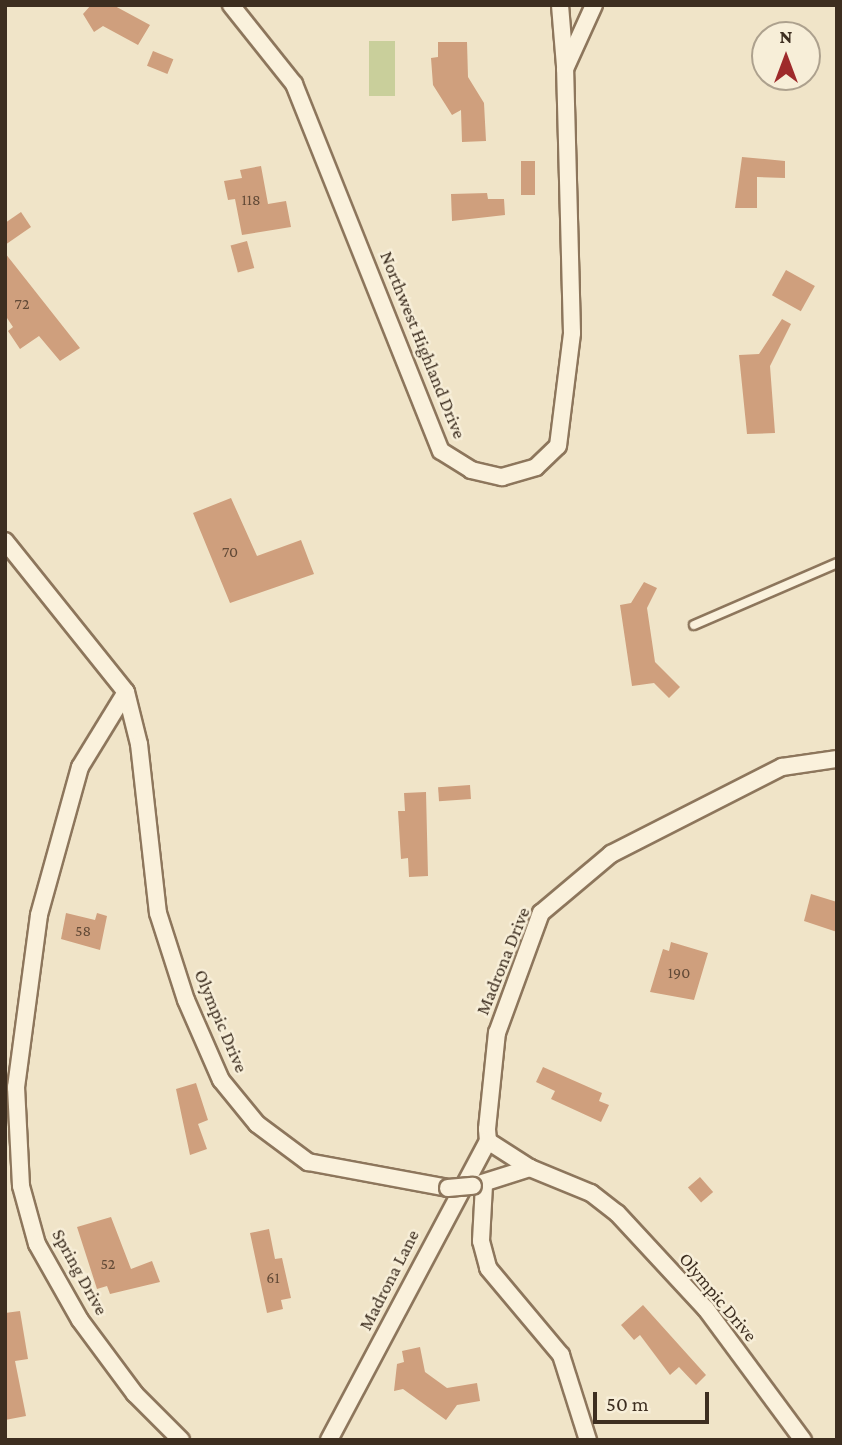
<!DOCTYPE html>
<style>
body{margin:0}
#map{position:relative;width:842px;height:1445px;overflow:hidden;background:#f0e4c8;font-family:"Crimson Pro",serif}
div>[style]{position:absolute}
.green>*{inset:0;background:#c9cf9b;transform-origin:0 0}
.building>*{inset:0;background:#cf9f7d;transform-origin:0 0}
.roads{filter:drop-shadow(2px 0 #8d765c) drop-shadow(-2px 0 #8d765c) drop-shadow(0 2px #8d765c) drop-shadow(0 -2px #8d765c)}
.lane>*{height:8px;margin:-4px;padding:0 4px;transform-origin:4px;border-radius:4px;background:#faf1dc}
.street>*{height:16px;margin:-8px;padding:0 8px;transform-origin:8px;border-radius:8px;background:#faf1dc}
.bridges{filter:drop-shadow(2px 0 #8d765c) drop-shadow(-2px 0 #8d765c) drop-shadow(0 2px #8d765c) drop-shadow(0 -2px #8d765c)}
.street-bridge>*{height:16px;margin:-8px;padding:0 8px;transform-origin:8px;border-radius:8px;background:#faf1dc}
span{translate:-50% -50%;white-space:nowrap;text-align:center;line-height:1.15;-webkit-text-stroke:5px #f7eed8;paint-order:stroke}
.number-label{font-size:16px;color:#624a37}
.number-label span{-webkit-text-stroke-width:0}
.street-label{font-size:19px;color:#3d2e20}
.frame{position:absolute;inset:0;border:7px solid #3d2e20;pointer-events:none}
.north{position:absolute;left:751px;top:21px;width:70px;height:70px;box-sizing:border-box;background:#f7eed8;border:2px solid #ada18e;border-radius:50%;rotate:0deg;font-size:19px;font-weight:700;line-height:28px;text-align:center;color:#3d2e20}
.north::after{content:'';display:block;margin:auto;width:24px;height:32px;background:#9e2a2b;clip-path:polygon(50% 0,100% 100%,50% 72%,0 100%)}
.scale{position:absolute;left:593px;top:1392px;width:116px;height:32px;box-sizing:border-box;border:4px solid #3d2e20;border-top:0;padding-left:9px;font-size:21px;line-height:24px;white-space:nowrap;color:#3d2e20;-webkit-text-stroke:5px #f7eed8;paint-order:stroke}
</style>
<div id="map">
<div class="green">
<div style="left:369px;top:41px;width:26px;height:55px"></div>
</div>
<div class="building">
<div style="clip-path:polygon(91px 5px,113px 5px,150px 25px,138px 45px,103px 26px,94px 32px,83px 14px)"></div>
<div style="clip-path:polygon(438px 42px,467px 42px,468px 77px,484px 103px,486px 141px,462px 142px,461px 110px,452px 115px,433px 85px,431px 58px,438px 57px)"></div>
<div style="left:153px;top:51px;width:22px;height:16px;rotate:22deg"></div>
<div style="clip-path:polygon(742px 157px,785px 161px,785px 178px,757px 177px,757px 208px,735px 208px)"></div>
<div style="left:521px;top:161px;width:14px;height:34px"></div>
<div style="clip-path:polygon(261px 166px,268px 204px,286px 201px,291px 227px,242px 235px,235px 199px,228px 200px,224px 181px,242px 178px,240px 170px)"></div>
<div style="clip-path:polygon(487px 193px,488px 199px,504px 199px,505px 215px,452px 221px,451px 194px)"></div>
<div style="clip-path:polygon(21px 212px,31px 227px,5px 245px,5px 223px)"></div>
<div style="left:247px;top:241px;width:28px;height:17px;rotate:75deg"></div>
<div style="clip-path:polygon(5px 253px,80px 348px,60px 361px,39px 336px,20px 349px,8px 331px,13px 327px,5px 315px)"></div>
<div style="left:786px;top:270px;width:33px;height:29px;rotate:29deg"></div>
<div style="clip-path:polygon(782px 319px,791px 324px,770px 366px,775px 433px,747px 434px,739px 355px,759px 354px)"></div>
<div style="clip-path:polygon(231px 498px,257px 556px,301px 540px,314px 574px,230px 603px,193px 513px)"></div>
<div style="clip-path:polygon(644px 582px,657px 588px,647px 608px,655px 662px,680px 687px,669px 698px,654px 683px,632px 686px,620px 605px,631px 603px)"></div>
<div style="left:470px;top:785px;width:14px;height:32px;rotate:86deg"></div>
<div style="clip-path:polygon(426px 792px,428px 876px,409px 877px,408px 858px,401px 859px,398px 811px,405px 811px,404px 793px)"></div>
<div style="clip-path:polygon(811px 894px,837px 902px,837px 932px,804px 921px)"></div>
<div style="clip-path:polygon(66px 913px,95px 920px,97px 913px,107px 916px,100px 950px,61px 939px)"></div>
<div style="clip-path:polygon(671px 942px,708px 953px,694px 1000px,650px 992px,663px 949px,669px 951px)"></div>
<div style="clip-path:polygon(543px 1067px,602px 1093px,599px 1101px,609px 1105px,601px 1122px,551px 1099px,555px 1091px,536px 1082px)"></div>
<div style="clip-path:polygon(196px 1083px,208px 1120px,198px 1124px,207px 1149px,190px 1155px,176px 1089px)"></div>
<div style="left:700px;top:1177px;width:20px;height:16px;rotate:49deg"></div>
<div style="clip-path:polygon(111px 1217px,131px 1269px,152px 1261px,160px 1282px,110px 1294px,107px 1286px,97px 1289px,77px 1227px)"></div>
<div style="clip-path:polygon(269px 1229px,275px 1259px,282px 1258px,291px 1298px,281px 1300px,283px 1309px,267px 1313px,250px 1233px)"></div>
<div style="clip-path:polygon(643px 1305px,706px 1375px,696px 1385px,679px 1367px,670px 1375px,640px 1335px,634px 1340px,621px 1325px)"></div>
<div style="clip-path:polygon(20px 1311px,28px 1359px,15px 1361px,26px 1416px,5px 1420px,5px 1313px)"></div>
<div style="clip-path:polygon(420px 1347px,425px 1372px,447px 1388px,477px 1383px,480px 1401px,457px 1405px,446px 1420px,403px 1389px,394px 1391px,397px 1364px,404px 1362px,402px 1351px)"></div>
</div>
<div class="roads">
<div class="lane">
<div style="left:694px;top:625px;width:156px;rotate:-23.4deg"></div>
</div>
<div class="street">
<div style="left:231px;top:5px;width:101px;rotate:51.4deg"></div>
<div style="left:294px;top:84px;width:395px;rotate:68.2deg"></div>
<div style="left:441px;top:451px;width:36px;rotate:32deg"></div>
<div style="left:471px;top:470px;width:32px;rotate:13deg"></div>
<div style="left:502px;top:477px;width:35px;rotate:-16deg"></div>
<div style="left:536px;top:467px;width:30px;rotate:-44deg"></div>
<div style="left:558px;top:446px;width:114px;rotate:-82.9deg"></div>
<div style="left:572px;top:333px;width:264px;rotate:-91.5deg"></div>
<div style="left:565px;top:69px;width:70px;rotate:-65.6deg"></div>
<div style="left:560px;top:5px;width:61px;rotate:85.3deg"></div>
<div style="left:5px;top:541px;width:193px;rotate:51.3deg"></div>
<div style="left:126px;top:692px;width:54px;rotate:76deg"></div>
<div style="left:139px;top:744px;width:170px;rotate:83.6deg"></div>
<div style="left:158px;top:913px;width:91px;rotate:72.2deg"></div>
<div style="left:186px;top:1000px;width:87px;rotate:66.4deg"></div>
<div style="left:221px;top:1080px;width:57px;rotate:50.7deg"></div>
<div style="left:257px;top:1124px;width:64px;rotate:36.7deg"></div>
<div style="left:308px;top:1162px;width:142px;rotate:10.5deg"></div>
<div style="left:126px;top:692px;width:88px;rotate:121.5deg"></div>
<div style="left:80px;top:767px;width:154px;rotate:105.5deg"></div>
<div style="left:39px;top:915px;width:174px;rotate:97.6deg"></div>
<div style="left:16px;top:1087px;width:99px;rotate:87.1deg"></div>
<div style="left:21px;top:1186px;width:60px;rotate:74.6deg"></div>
<div style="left:37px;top:1244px;width:87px;rotate:60.5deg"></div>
<div style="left:80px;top:1320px;width:92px;rotate:53.4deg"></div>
<div style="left:135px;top:1394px;width:65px;rotate:45deg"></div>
<div style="left:530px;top:1168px;width:50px;rotate:-147.3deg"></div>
<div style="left:488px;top:1141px;width:12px;rotate:-95deg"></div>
<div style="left:487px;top:1129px;width:97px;rotate:-84.1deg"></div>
<div style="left:497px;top:1033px;width:128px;rotate:-69.9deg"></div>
<div style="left:541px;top:913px;width:92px;rotate:-40.1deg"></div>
<div style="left:611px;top:854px;width:192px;rotate:-27deg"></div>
<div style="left:782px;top:767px;width:56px;rotate:-8.3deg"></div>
<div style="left:484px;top:1185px;width:56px;rotate:93.1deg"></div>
<div style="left:481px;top:1241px;width:28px;rotate:75deg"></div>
<div style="left:488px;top:1268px;width:114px;rotate:50deg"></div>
<div style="left:561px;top:1355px;width:89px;rotate:72.4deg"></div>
<div style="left:473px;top:1186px;width:60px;rotate:-17.5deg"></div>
<div style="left:530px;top:1168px;width:66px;rotate:22.3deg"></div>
<div style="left:591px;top:1193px;width:33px;rotate:38deg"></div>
<div style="left:617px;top:1213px;width:131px;rotate:47.2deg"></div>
<div style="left:706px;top:1309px;width:163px;rotate:53.5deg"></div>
<div style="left:329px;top:1440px;width:339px;rotate:-62deg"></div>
</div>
</div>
<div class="bridges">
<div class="street-bridge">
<div style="left:448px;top:1188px;width:25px;rotate:-5deg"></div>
</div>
</div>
<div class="number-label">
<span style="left:251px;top:200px">118</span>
<span style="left:22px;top:304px">72</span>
<span style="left:230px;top:552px">70</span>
<span style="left:83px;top:931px">58</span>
<span style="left:679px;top:973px">190</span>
<span style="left:108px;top:1264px">52</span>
<span style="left:273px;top:1278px">61</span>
</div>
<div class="street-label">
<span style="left:423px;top:345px;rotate:68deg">Northwest Highland Drive</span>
<span style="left:503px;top:961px;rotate:-68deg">Madrona Drive</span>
<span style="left:221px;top:1021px;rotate:67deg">Olympic Drive</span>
<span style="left:80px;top:1272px;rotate:61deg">Spring Drive</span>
<span style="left:389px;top:1280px;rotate:-63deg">Madrona Lane</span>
<span style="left:718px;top:1297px;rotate:50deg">Olympic Drive</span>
</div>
<div class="frame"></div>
<div class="north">N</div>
<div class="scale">50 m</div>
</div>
